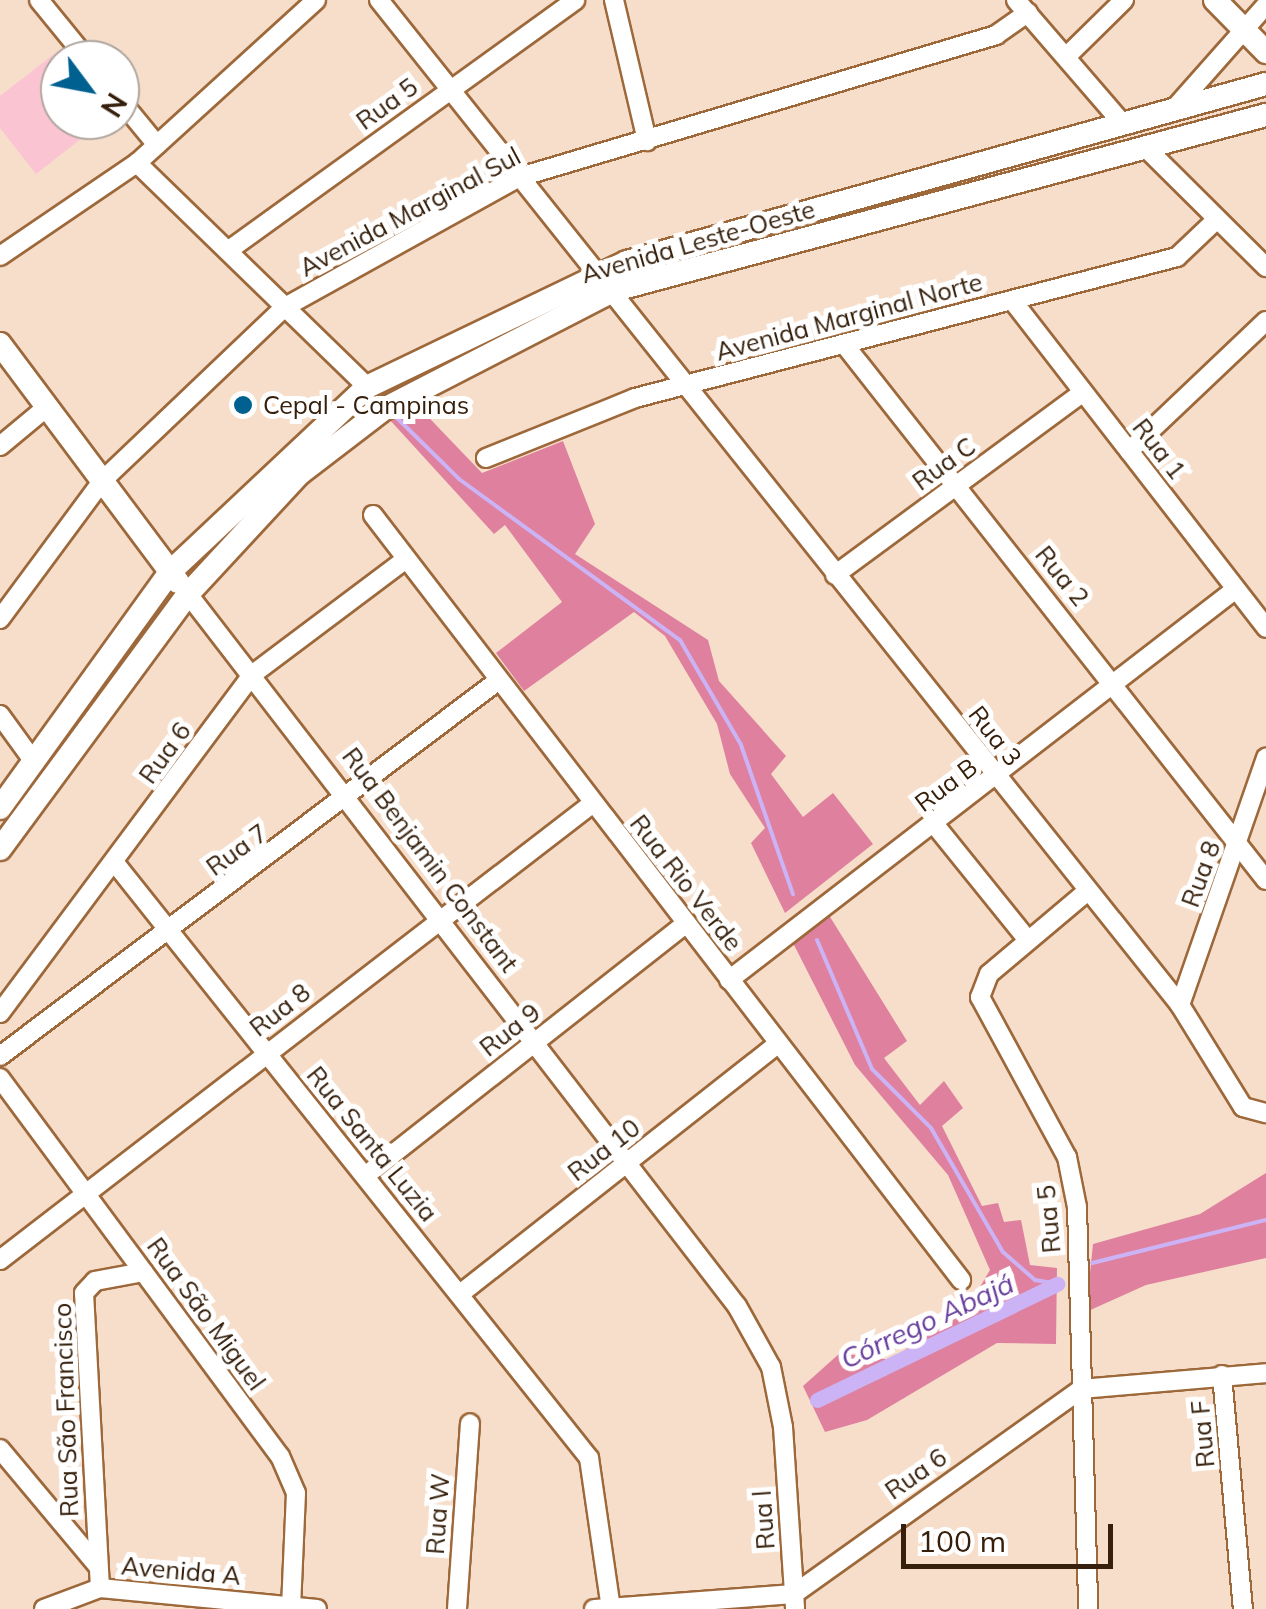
<!DOCTYPE html>
<meta charset="utf-8">
<style>
body{margin:0}
#map{position:relative;width:1266px;height:1609px;overflow:hidden;background:#f6decb;font-family:Mulish,sans-serif}
div>[style]{position:absolute}
.green>*{inset:0;background:#fbc4d3}
.forest>*{inset:0;background:#df819e}
.stream>*{height:4px;margin:-2px;padding:0 2px;transform-origin:2px;border-radius:2px;background:#cbb3f5}
.canal>*{height:15px;margin:-7.5px;padding:0 7.5px;transform-origin:7.5px;border-radius:7.5px;background:#cbb3f5}
.roads{filter:drop-shadow(2px 0 #9d683a) drop-shadow(-2px 0 #9d683a) drop-shadow(0 2px #9d683a) drop-shadow(0 -2px #9d683a)}
.street>*{height:18px;margin:-9px;padding:0 9px;transform-origin:9px;border-radius:9px;background:#fff}
.secondary>*{height:22px;margin:-11px;padding:0 11px;transform-origin:11px;border-radius:11px;background:#fff}
.dots>*{width:28px;height:28px;translate:-50% -50%;box-sizing:border-box;border:5px solid #fff;border-radius:50%}
span{translate:-50% -50%;white-space:nowrap;text-align:center;line-height:1.15;-webkit-text-stroke:10px #fff;paint-order:stroke}
.street-label{font-size:25px;color:#36200c}
.poi-label{font-size:25px;color:#36200c}
.left{translate:0 -50%;text-align:left}
.water-label{font-size:28px;color:#673e9d;font-style:italic}
.north{position:absolute;left:40px;top:40px;width:100px;height:100px;box-sizing:border-box;background:#fff;border:2px solid #afa69e;border-radius:50%;rotate:122deg;font-size:28px;font-weight:700;line-height:40px;text-align:center;color:#36200c}
.north::after{content:'';display:block;margin:auto;width:35px;height:45px;background:#006090;clip-path:polygon(50% 0,100% 100%,50% 72%,0 100%)}
.scale{position:absolute;left:901px;top:1524px;width:212px;height:45px;box-sizing:border-box;border:5px solid #36200c;border-top:0;padding-left:12px;font-size:30px;line-height:35px;white-space:nowrap;color:#36200c;-webkit-text-stroke:8px #fff;paint-order:stroke}
</style>
<div id="map">
<div class="green">
<div style="clip-path:polygon(63px 47px,73px 60px,60px 60px,60px 120px,105px 120px,36px 174px,0 128px,0 96px)"></div>
</div>
<div class="forest">
<div style="clip-path:polygon(413px 401px,482px 473px,563px 441px,595px 524px,575px 554px,708px 640px,719px 681px,786px 756px,771px 774px,803px 817px,833px 793px,873px 844px,785px 913px,751px 843px,765px 828px,730px 774px,717px 724px,665px 636px,634px 612px,524px 691px,496px 653px,562px 602px,505px 525px,494px 534px,389px 419px)"></div>
<div style="clip-path:polygon(827px 912px,907px 1041px,884px 1058px,920px 1105px,944px 1081px,963px 1108px,942px 1126px,982px 1206px,998px 1203px,1004px 1222px,1021px 1220px,1030px 1265px,1057px 1268px,1056px 1344px,997px 1343px,867px 1420px,825px 1432px,803px 1386px,840px 1353px,892px 1360px,974px 1297px,990px 1270px,948px 1175px,855px 1065px,791px 939px)"></div>
<div style="clip-path:polygon(1266px 1173px,1266px 1258px,1146px 1285px,1086px 1312px,1093px 1244px,1200px 1214px)"></div>
</div>
<div class="stream">
<div style="left:396px;top:417px;width:88px;rotate:44.5deg"></div>
<div style="left:459px;top:479px;width:273px;rotate:36.1deg"></div>
<div style="left:680px;top:640px;width:121px;rotate:59.8deg"></div>
<div style="left:741px;top:745px;width:158px;rotate:70.8deg"></div>
<div style="left:817px;top:940px;width:140px;rotate:66.9deg"></div>
<div style="left:872px;top:1069px;width:83px;rotate:45deg"></div>
<div style="left:931px;top:1128px;width:143px;rotate:59.9deg"></div>
<div style="left:1003px;top:1252px;width:43px;rotate:41.2deg"></div>
<div style="left:1035px;top:1280px;width:22px;rotate:10deg"></div>
<div style="left:1092px;top:1263px;width:179px;rotate:-13.9deg"></div>
</div>
<div class="canal">
<div style="left:817px;top:1400px;width:267px;rotate:-25.8deg"></div>
</div>
<div class="roads">
<div class="street">
<div style="left:39px;top:0;width:77px;rotate:50.8deg"></div>
<div style="left:379px;top:0;width:1285px;rotate:51.44deg"></div>
<div style="left:1180px;top:1005px;width:120px;rotate:58.3deg"></div>
<div style="left:1243px;top:1107px;width:24px;rotate:15deg"></div>
<div style="left:614px;top:0;width:145px;rotate:76.8deg"></div>
<div style="left:1016px;top:0;width:164px;rotate:49.2deg"></div>
<div style="left:1067px;top:56px;width:80px;rotate:-44.5deg"></div>
<div style="left:120px;top:100px;width:58px;rotate:50.6deg"></div>
<div style="left:1174px;top:109px;width:139px;rotate:-48.5deg"></div>
<div style="left:1144px;top:146px;width:172px;rotate:44.8deg"></div>
<div style="left:137px;top:163px;width:321px;rotate:44.2deg"></div>
<div style="left:229px;top:250px;width:427px;rotate:-35.8deg"></div>
<div style="left:0;top:256px;width:166px;rotate:-34.2deg"></div>
<div style="left:137px;top:163px;width:242px;rotate:-42.3deg"></div>
<div style="left:1012px;top:300px;width:415px;rotate:52.2deg"></div>
<div style="left:844px;top:344px;width:682px;rotate:51.79deg"></div>
<div style="left:0;top:446px;width:61px;rotate:-39.7deg"></div>
<div style="left:1129px;top:451px;width:189px;rotate:-43.5deg"></div>
<div style="left:486px;top:458px;width:161px;rotate:-21.9deg"></div>
<div style="left:635px;top:398px;width:560px;rotate:-14.58deg"></div>
<div style="left:1177px;top:257px;width:55px;rotate:-43.5deg"></div>
<div style="left:373px;top:515px;width:965px;rotate:52.45deg"></div>
<div style="left:835px;top:575px;width:308px;rotate:-36.4deg"></div>
<div style="left:188px;top:594px;width:899px;rotate:52.37deg"></div>
<div style="left:737px;top:1306px;width:70px;rotate:60.9deg"></div>
<div style="left:771px;top:1367px;width:61px;rotate:78.7deg"></div>
<div style="left:783px;top:1427px;width:182px;rotate:86.2deg"></div>
<div style="left:0;top:619px;width:172px;rotate:-53.5deg"></div>
<div style="left:102px;top:481px;width:253px;rotate:-43.6deg"></div>
<div style="left:285px;top:307px;width:269px;rotate:-29deg"></div>
<div style="left:520px;top:177px;width:497px;rotate:-16.6deg"></div>
<div style="left:996px;top:35px;width:39px;rotate:-35deg"></div>
<div style="left:0;top:715px;width:54px;rotate:54deg"></div>
<div style="left:935px;top:825px;width:146px;rotate:51.1deg"></div>
<div style="left:115px;top:863px;width:761px;rotate:51.46deg"></div>
<div style="left:589px;top:1458px;width:153px;rotate:81.7deg"></div>
<div style="left:1084px;top:894px;width:124px;rotate:139.9deg"></div>
<div style="left:989px;top:974px;width:25px;rotate:111deg"></div>
<div style="left:980px;top:997px;width:182px;rotate:61.5deg"></div>
<div style="left:1067px;top:1157px;width:51px;rotate:78.7deg"></div>
<div style="left:1077px;top:1207px;width:402px;rotate:88.4deg"></div>
<div style="left:729px;top:980px;width:640px;rotate:-37.64deg"></div>
<div style="left:1180px;top:1005px;width:262px;rotate:-70.8deg"></div>
<div style="left:0;top:1013px;width:423px;rotate:-53.3deg"></div>
<div style="left:253px;top:674px;width:191px;rotate:-36.9deg"></div>
<div style="left:0;top:1056px;width:625px;rotate:-37deg"></div>
<div style="left:0;top:1078px;width:470px;rotate:53.5deg"></div>
<div style="left:280px;top:1456px;width:40px;rotate:66.6deg"></div>
<div style="left:296px;top:1493px;width:116px;rotate:92.5deg"></div>
<div style="left:365px;top:1176px;width:409px;rotate:-38.2deg"></div>
<div style="left:0;top:1260px;width:749px;rotate:-37.62deg"></div>
<div style="left:460px;top:1294px;width:405px;rotate:-38.2deg"></div>
<div style="left:1222px;top:1375px;width:235px;rotate:84.9deg"></div>
<div style="left:0;top:1449px;width:153px;rotate:50.1deg"></div>
<div style="left:100px;top:1588px;width:295px;rotate:-93.1deg"></div>
<div style="left:84px;top:1293px;width:16px;rotate:-47deg"></div>
<div style="left:95px;top:1281px;width:49px;rotate:-10.6deg"></div>
<div style="left:44px;top:1609px;width:60px;rotate:-20.6deg"></div>
<div style="left:100px;top:1588px;width:218px;rotate:5.5deg"></div>
<div style="left:457px;top:1609px;width:186px;rotate:-86deg"></div>
<div style="left:594px;top:1609px;width:201px;rotate:-4.3deg"></div>
<div style="left:794px;top:1594px;width:353px;rotate:-35.5deg"></div>
<div style="left:1081px;top:1389px;width:186px;rotate:-4.9deg"></div>
</div>
<div class="secondary">
<div style="left:1215px;top:0;width:73px;rotate:45.6deg"></div>
<div style="left:0;top:344px;width:297px;rotate:53.2deg"></div>
<div style="left:0;top:808px;width:291px;rotate:-54.2deg"></div>
<div style="left:170px;top:572px;width:270px;rotate:-43.2deg"></div>
<div style="left:367px;top:387px;width:288px;rotate:-25.7deg"></div>
<div style="left:627px;top:262px;width:663px;rotate:-15.57deg"></div>
<div style="left:0;top:849px;width:317px;rotate:-53.6deg"></div>
<div style="left:188px;top:594px;width:163px;rotate:-47.2deg"></div>
<div style="left:299px;top:474px;width:107px;rotate:-37.4deg"></div>
<div style="left:384px;top:409px;width:260px;rotate:-27.3deg"></div>
<div style="left:615px;top:290px;width:674px;rotate:-15.05deg"></div>
</div>
</div>
<div class="dots">
<div style="left:243px;top:405px;background:#006090"></div>
</div>
<div class="street-label">
<span style="left:387px;top:104px;rotate:-36deg">Rua 5</span>
<span style="left:410px;top:212px;rotate:-28deg">Avenida Marginal Sul</span>
<span style="left:698px;top:242px;rotate:-16deg">Avenida Leste-Oeste</span>
<span style="left:849px;top:317px;rotate:-15deg">Avenida Marginal Norte</span>
<span style="left:1159px;top:449px;rotate:52deg">Rua 1</span>
<span style="left:944px;top:464px;rotate:-36deg">Rua C</span>
<span style="left:1062px;top:576px;rotate:51deg">Rua 2</span>
<span style="left:995px;top:736px;rotate:52deg">Rua 3</span>
<span style="left:165px;top:753px;rotate:-54deg">Rua 6</span>
<span style="left:946px;top:785px;rotate:-37deg">Rua B</span>
<span style="left:237px;top:850px;rotate:-36deg">Rua 7</span>
<span style="left:430px;top:860px;rotate:53deg">Rua Benjamin Constant</span>
<span style="left:1201px;top:874px;rotate:-70deg">Rua 8</span>
<span style="left:686px;top:883px;rotate:52deg">Rua Rio Verde</span>
<span style="left:280px;top:1010px;rotate:-38deg">Rua 8</span>
<span style="left:510px;top:1030px;rotate:-38deg">Rua 9</span>
<span style="left:372px;top:1144px;rotate:51deg">Rua Santa Luzia</span>
<span style="left:604px;top:1150px;rotate:-38deg">Rua 10</span>
<span style="left:1049px;top:1219px;rotate:-95deg">Rua 5</span>
<span style="left:206px;top:1314px;rotate:54deg">Rua São Miguel</span>
<span style="left:66px;top:1410px;rotate:-92deg">Rua São Francisco</span>
<span style="left:1203px;top:1434px;rotate:-95deg">Rua F</span>
<span style="left:916px;top:1474px;rotate:-35deg">Rua 6</span>
<span style="left:438px;top:1514px;rotate:-86deg">Rua W</span>
<span style="left:764px;top:1520px;rotate:-94deg">Rua l</span>
<span style="left:181px;top:1571px;rotate:5deg">Avenida A</span>
</div>
<div class="poi-label">
<span class="left" style="left:263px;top:405px">Cepal - Campinas</span>
</div>
<div class="water-label">
<span style="left:927px;top:1321px;rotate:-25deg">Córrego Abajá</span>
</div>
<div class="north">N</div>
<div class="scale">100 m</div>
</div>
